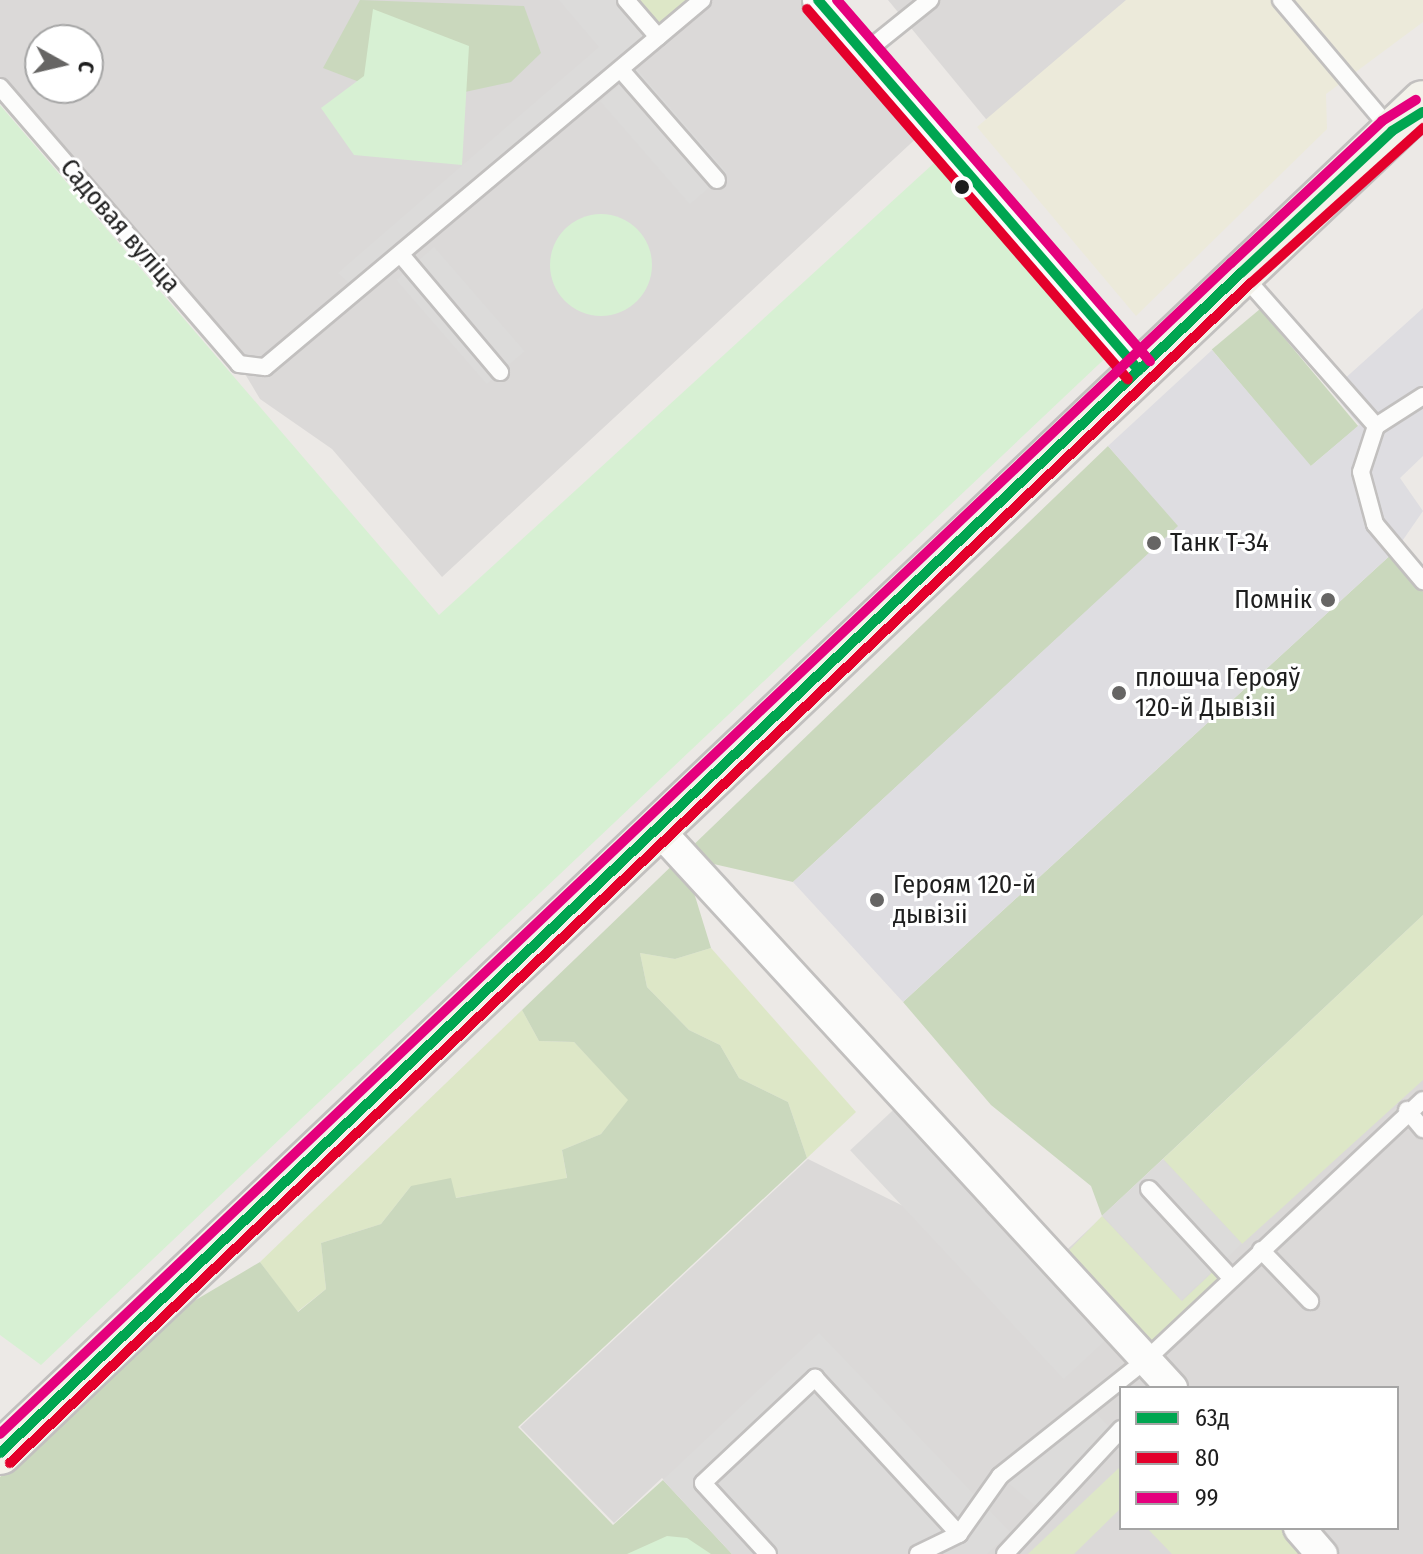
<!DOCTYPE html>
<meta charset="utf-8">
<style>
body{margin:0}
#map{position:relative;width:1423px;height:1554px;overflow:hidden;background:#ece9e6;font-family:"Fira Sans Condensed",sans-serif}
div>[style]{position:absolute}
.residential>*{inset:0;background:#dbd9d8}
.farmland>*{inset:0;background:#eceada}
.grass>*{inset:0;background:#dde7c7}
.forest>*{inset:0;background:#cad8bd;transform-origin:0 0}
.park>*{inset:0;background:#d7f0d3}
.round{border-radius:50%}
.parking>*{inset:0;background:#dcdbda;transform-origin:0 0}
.plaza>*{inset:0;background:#dedde1}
.roads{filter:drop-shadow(2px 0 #c2c0bf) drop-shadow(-2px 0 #c2c0bf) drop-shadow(0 2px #c2c0bf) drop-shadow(0 -2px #c2c0bf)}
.lane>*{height:16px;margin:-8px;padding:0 8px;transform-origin:8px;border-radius:8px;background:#fcfcfb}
.street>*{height:30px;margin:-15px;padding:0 15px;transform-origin:15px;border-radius:15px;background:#fcfcfb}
.secondary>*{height:42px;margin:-21px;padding:0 21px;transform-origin:21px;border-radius:21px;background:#f3f2ea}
.bus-1>*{height:10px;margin:-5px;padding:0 5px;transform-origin:5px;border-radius:5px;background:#00a651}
.bus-2>*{height:10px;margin:-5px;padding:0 5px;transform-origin:5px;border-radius:5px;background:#e4002b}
.bus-3>*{height:10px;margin:-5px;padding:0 5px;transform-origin:5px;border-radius:5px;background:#e5007d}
.dots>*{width:22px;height:22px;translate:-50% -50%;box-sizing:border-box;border:4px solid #fff;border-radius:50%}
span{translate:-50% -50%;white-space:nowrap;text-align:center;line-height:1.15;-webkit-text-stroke:6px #fff;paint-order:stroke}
.street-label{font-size:26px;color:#1e1e1e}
.poi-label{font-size:26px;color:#1e1e1e}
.left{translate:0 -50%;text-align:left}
.right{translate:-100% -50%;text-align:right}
.legend{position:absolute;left:1119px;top:1386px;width:280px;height:144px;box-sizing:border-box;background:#fff;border:2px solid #a5a5a5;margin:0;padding:10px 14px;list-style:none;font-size:24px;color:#1e1e1e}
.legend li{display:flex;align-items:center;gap:16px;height:40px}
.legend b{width:40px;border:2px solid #a5a5a5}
.north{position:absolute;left:24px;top:24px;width:80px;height:80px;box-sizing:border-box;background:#fff;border:2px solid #a5a5a5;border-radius:50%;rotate:98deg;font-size:22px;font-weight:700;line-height:32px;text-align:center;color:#1e1e1e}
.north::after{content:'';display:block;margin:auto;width:28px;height:36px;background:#666564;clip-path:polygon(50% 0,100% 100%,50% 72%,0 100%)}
</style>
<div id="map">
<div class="residential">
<div style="clip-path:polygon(evenodd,0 0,808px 0,922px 133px,442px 577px,332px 449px,260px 399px,239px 364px,0 87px,0 0,40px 40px,88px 40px,88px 88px,40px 88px,40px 40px)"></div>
<div style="clip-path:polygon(888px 0,1146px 0,995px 130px)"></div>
<div style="clip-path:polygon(evenodd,1423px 917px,1423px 1554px,733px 1554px,662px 1478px,614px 1523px,520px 1427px,808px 1159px,1041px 1274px,1423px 917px,1121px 1388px,1397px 1388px,1397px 1528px,1121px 1528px,1121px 1388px)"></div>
</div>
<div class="farmland">
<div style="clip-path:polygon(1126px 0,1423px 0,1423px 22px,1326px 94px,1327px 129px,1136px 316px,977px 127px)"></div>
</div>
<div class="grass">
<div style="clip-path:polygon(633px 0,702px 0,663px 35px)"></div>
<div style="clip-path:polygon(1423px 915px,1423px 1080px,1242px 1244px,1163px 1159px)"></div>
<div style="clip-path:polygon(711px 948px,856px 1112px,807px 1158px,788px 1102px,739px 1078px,720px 1045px,689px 1030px,647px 987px,640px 953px,675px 959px)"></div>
<div style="clip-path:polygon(522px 1010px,539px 1041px,574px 1042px,629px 1100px,601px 1134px,562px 1150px,567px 1179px,455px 1198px,411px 1186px,381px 1224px,321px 1243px,326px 1289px,297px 1312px,260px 1262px)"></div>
<div style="clip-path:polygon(1102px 1216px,1182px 1301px,1220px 1265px,1231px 1278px,1147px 1359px,1056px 1264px)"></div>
<div style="clip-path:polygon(1121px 1466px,1121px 1508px,1074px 1554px,1028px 1554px)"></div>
<div style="clip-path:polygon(1147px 1528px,1299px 1528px,1322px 1554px,1172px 1554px)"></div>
</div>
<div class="forest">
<div style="clip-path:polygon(360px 0,524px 6px,541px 53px,511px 82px,414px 103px,323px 68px)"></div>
<div style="left:1260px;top:309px;width:153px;height:63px;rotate:50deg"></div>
<div style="clip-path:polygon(1108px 446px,1179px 526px,793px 882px,683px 857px,711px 948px,675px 959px,640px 953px,647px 987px,689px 1030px,720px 1045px,739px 1078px,788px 1102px,807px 1158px,518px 1427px,613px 1525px,663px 1480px,732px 1554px,0 1554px,0 1477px,155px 1324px,260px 1262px,298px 1312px,326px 1289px,321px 1243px,381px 1224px,411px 1186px,451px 1178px,456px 1198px,567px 1178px,562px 1150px,601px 1134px,628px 1100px,574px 1042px,539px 1041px,522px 1010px)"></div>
<div style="clip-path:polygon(1396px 550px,1423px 592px,1423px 915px,1102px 1216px,1091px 1186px,991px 1105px,903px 1002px)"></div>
</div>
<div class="park">
<div style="clip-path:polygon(373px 9px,469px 46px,462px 165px,354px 155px,321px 108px,364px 76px)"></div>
<div style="clip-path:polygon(0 105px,439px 615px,945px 153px,1116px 348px,41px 1365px,0 1335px)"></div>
<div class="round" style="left:550px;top:214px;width:102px;height:102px"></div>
<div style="clip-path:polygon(667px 1536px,687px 1538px,711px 1554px,627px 1554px)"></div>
</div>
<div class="parking">
<div style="clip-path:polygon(559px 0,626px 0,658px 37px,358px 291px,338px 273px,599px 47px)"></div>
<div style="left:637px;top:69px;width:137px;height:49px;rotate:49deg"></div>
<div style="left:434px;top:247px;width:138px;height:50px;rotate:49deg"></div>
<div style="left:905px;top:1099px;width:313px;height:75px;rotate:47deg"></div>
<div style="left:1163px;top:1159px;width:116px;height:83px;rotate:47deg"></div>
<div style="clip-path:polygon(819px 1333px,1010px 1532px,987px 1554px,732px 1554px,663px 1480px)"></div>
<div style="clip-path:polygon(1091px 1408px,1115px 1433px,1037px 1507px,1000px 1476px)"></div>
</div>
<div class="plaza">
<div style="clip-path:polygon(1423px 308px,1423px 456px,1400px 478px,1423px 511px,1396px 550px,903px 1002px,793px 882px,1178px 526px,1108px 446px,1212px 350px,1311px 466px,1359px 425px,1331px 391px)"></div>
</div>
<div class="roads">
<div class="lane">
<div style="left:626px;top:0;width:49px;rotate:49.1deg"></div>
<div style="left:1281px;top:0;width:170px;rotate:49.8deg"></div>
<div style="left:864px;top:53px;width:85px;rotate:-38.8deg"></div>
<div style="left:621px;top:70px;width:146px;rotate:48.9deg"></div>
<div style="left:0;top:87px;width:366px;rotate:49.2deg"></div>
<div style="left:239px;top:364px;width:26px;rotate:7deg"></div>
<div style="left:265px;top:367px;width:571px;rotate:-40.02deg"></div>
<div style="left:402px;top:256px;width:152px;rotate:49.8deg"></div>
<div style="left:1242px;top:274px;width:203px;rotate:48.6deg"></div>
<div style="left:1423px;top:396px;width:56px;rotate:147.4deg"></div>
<div style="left:1376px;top:426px;width:48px;rotate:108.1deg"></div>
<div style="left:1361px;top:472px;width:54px;rotate:74.9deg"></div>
<div style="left:1375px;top:524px;width:75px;rotate:49.9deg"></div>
<div style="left:1407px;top:1110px;width:25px;rotate:50deg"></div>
<div style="left:1149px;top:1189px;width:121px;rotate:47.3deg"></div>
<div style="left:1261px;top:1250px;width:71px;rotate:46.1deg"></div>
<div style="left:768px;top:1554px;width:96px;rotate:-132.5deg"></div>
<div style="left:703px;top:1483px;width:154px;rotate:-43.2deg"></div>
<div style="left:815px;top:1378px;width:212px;rotate:47.3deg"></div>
<div style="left:918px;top:1554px;width:46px;rotate:-26deg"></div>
<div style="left:959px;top:1534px;width:71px;rotate:-54.7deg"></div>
<div style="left:1000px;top:1476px;width:188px;rotate:-38.5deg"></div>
<div style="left:1147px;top:1359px;width:378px;rotate:-43.2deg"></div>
<div style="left:1005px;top:1554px;width:171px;rotate:-47.1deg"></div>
</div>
<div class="street">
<div style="left:818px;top:0;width:490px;rotate:49.1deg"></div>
<div style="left:657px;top:828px;width:761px;rotate:47.4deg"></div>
<div style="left:1299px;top:1528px;width:35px;rotate:49deg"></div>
</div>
<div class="secondary">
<div style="left:0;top:1453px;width:1962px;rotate:-43.51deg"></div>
</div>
</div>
<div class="bus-1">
<div style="left:818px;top:0;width:490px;rotate:49.1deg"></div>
<div style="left:0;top:1453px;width:1712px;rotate:-43.56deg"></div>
<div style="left:1241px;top:273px;width:207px;rotate:-43.2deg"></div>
<div style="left:1392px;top:131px;width:36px;rotate:-32deg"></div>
</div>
<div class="bus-2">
<div style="left:807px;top:9px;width:490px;rotate:49.1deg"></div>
<div style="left:10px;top:1463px;width:1712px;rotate:-43.56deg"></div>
<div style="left:1251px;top:283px;width:232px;rotate:-42deg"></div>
</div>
<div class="bus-3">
<div style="left:837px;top:0;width:478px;rotate:49.1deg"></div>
<div style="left:0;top:1434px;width:1699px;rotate:-43.57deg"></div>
<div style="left:1231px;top:263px;width:207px;rotate:-43.2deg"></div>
<div style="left:1382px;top:121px;width:40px;rotate:-32deg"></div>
</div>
<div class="dots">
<div style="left:962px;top:187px;background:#1e1e1e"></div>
<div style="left:1154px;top:543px;background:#666564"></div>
<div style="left:1328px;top:600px;background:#666564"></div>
<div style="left:1119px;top:693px;background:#666564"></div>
<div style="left:877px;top:900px;background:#666564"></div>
</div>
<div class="street-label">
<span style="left:120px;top:226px;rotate:49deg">Садовая вуліца</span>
</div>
<div class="poi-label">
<span class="left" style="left:1170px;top:543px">Танк Т-34</span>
<span class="right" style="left:1312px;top:600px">Помнік</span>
<span class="left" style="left:1135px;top:693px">плошча Герояў<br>120-й Дывізіі</span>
<span class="left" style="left:893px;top:900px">Героям 120-й<br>дывізіі</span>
</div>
<ul class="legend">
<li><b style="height:10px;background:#00a651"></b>63д</li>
<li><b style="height:10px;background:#e4002b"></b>80</li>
<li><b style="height:10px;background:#e5007d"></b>99</li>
</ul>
<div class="north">С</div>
</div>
